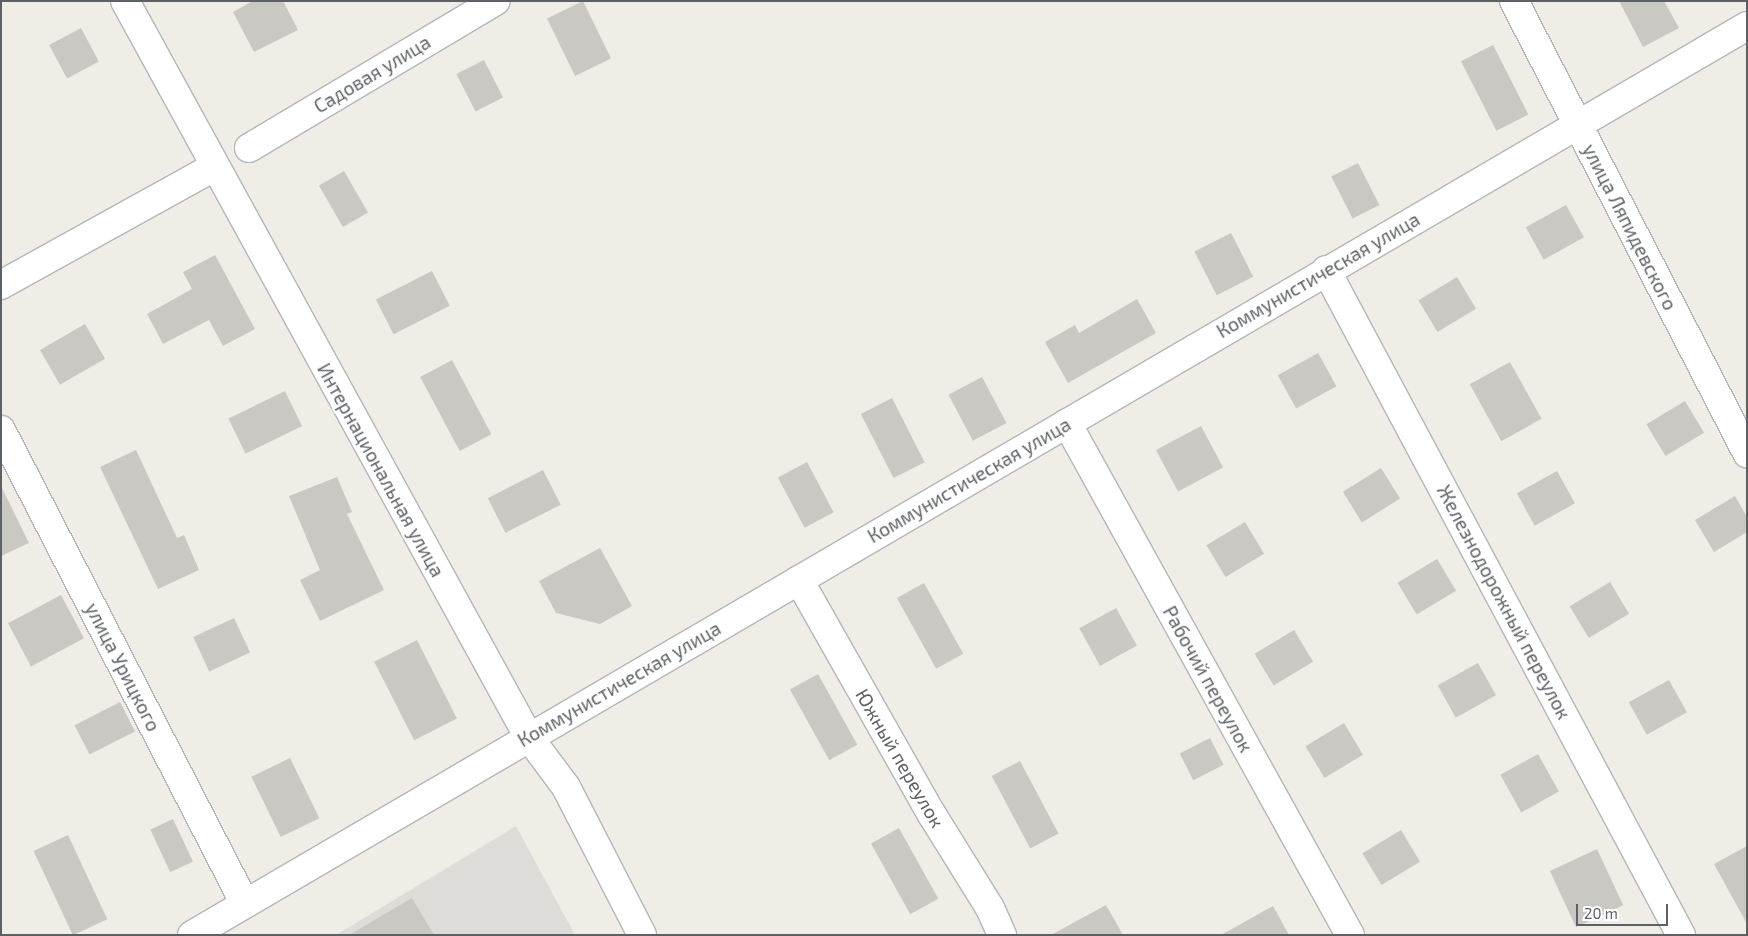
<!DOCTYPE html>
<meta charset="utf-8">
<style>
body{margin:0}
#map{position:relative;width:1748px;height:936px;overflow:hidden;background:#efede6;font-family:"Exo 2",sans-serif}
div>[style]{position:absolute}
.industrial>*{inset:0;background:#dedcd8}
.building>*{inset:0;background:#cac8c3;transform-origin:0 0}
.roads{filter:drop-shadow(1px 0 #b3b6ba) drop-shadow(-1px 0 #b3b6ba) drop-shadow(0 1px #b3b6ba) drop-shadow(0 -1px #b3b6ba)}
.minor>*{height:28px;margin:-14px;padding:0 14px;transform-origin:14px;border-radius:14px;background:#fff}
.tertiary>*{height:28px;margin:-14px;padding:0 14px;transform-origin:14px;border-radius:14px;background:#fff}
span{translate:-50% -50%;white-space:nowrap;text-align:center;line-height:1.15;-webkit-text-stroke:4.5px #fff;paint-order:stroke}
.street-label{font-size:19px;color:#5d6166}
.frame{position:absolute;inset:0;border:2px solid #5d6166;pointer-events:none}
.scale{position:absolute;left:1576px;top:904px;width:92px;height:22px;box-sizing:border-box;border:2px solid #5d6166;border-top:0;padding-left:6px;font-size:15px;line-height:18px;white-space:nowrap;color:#5d6166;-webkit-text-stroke:4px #fff;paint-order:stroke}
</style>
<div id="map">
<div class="industrial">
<div style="clip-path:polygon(516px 826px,575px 935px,336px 935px)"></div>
</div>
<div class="building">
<div style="clip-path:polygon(253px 1px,283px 1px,298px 30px,254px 52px,233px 12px)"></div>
<div style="left:583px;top:1px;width:64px;height:40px;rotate:64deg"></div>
<div style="clip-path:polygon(1619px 1px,1664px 1px,1679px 28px,1643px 47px)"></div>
<div style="left:81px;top:28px;width:38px;height:36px;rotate:62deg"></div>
<div style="left:1493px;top:45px;width:78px;height:36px;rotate:63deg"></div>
<div style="left:484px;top:60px;width:42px;height:31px;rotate:63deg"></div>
<div style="left:1358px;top:163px;width:47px;height:30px;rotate:63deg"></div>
<div style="left:344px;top:171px;width:48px;height:29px;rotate:60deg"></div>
<div style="left:1566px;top:205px;width:37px;height:46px;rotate:61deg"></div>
<div style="left:1231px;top:233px;width:49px;height:41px;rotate:63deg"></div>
<div style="clip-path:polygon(215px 255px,255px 329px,223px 346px,209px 320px,163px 344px,147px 314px,192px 289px,183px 272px)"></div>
<div style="left:432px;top:271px;width:39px;height:63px;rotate:63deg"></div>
<div style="left:1457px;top:277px;width:37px;height:45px;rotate:59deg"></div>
<div style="clip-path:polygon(1137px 299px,1156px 333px,1068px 383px,1045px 342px,1075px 325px,1079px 333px)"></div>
<div style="left:85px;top:324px;width:40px;height:52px;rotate:60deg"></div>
<div style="left:1318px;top:353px;width:38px;height:46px;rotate:61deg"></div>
<div style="left:452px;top:360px;width:84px;height:36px;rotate:62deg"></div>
<div style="left:1510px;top:362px;width:65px;height:46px;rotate:61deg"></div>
<div style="left:982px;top:377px;width:52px;height:38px;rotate:62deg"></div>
<div style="left:285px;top:391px;width:39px;height:63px;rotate:64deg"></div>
<div style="left:892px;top:398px;width:72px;height:35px;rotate:63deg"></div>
<div style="left:1685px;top:401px;width:37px;height:45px;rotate:59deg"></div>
<div style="left:1201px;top:426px;width:47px;height:51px;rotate:62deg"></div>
<div style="clip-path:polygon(136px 450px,177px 538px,184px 535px,199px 570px,158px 589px,100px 467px)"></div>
<div style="left:807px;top:462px;width:57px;height:33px;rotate:62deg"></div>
<div style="left:1381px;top:468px;width:36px;height:45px;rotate:58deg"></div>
<div style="left:543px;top:470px;width:39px;height:62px;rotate:63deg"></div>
<div style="left:1557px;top:471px;width:37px;height:46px;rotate:61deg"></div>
<div style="clip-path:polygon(337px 477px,352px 512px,347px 514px,384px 590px,320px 621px,300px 580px,320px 570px,289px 496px)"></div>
<div style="clip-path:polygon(1px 486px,29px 543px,1px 556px)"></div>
<div style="clip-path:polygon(1735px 496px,1747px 517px,1747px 532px,1714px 552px,1695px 520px)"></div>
<div style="left:1245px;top:522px;width:37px;height:45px;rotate:59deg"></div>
<div style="clip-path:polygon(600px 548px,632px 606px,600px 624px,556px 613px,539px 581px)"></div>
<div style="left:1437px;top:559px;width:37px;height:46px;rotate:59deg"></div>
<div style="left:1610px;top:582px;width:37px;height:47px;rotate:59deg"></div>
<div style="left:924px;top:583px;width:81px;height:31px;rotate:61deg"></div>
<div style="left:61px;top:595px;width:49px;height:60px;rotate:62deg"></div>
<div style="left:1116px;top:608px;width:43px;height:42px;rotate:61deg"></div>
<div style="left:234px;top:618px;width:38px;height:45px;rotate:65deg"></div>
<div style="left:1294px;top:630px;width:37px;height:46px;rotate:59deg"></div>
<div style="left:417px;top:640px;width:88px;height:48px;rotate:63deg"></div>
<div style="left:1478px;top:663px;width:37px;height:46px;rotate:61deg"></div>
<div style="left:818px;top:674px;width:81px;height:32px;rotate:61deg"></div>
<div style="left:1669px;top:680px;width:37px;height:46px;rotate:61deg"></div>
<div style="left:120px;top:702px;width:33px;height:51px;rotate:63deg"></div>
<div style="left:1344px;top:723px;width:37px;height:45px;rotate:59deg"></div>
<div style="left:1210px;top:738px;width:30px;height:34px;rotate:63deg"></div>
<div style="left:1538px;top:754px;width:43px;height:43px;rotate:61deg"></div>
<div style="left:290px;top:758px;width:67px;height:43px;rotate:64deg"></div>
<div style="left:1020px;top:761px;width:82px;height:32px;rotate:62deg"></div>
<div style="left:173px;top:819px;width:47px;height:25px;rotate:65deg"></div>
<div style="left:899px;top:828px;width:81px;height:32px;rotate:61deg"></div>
<div style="left:1401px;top:830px;width:37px;height:45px;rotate:59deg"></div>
<div style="left:68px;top:835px;width:93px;height:38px;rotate:65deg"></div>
<div style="clip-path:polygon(1747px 846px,1747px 924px,1714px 864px)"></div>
<div style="left:1597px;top:849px;width:62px;height:52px;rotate:65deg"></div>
<div style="clip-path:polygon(412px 898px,434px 935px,349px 935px)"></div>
<div style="clip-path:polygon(1106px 905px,1123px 935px,1051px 935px)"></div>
<div style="clip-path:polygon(1273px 906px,1289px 935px,1221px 935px)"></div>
</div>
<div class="roads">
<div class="minor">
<div style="left:125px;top:1px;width:838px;rotate:61.26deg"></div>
<div style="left:528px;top:736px;width:64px;rotate:53.3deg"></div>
<div style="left:566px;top:787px;width:166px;rotate:62.8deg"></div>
<div style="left:1514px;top:1px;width:509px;rotate:62.73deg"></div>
<div style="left:249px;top:148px;width:287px;rotate:-30.8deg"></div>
<div style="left:1326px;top:270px;width:754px;rotate:61.91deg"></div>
<div style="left:1px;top:285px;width:244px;rotate:-29deg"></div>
<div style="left:1067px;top:423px;width:585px;rotate:61.07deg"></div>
<div style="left:1px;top:430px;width:533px;rotate:62.76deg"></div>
<div style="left:799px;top:580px;width:268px;rotate:60.5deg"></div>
<div style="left:931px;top:813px;width:112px;rotate:58.2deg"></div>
<div style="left:990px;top:908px;width:30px;rotate:66deg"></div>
</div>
<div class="tertiary">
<div style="left:192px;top:935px;width:1801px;rotate:-30.31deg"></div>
</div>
</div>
<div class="street-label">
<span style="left:372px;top:74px;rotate:-31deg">Садовая улица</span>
<span style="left:1630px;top:227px;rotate:63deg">улица Ляпидевского</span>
<span style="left:1318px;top:275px;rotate:-30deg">Коммунистическая улица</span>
<span style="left:381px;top:470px;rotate:61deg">Интернациональная улица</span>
<span style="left:969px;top:480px;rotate:-30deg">Коммунистическая улица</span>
<span style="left:1504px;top:602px;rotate:62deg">Железнодорожный переулок</span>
<span style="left:123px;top:667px;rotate:63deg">улица Урицкого</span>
<span style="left:1208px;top:679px;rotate:61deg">Рабочий переулок</span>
<span style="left:619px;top:684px;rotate:-30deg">Коммунистическая улица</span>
<span style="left:900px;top:758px;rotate:60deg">Южный переулок</span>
</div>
<div class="frame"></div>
<div class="scale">20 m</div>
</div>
